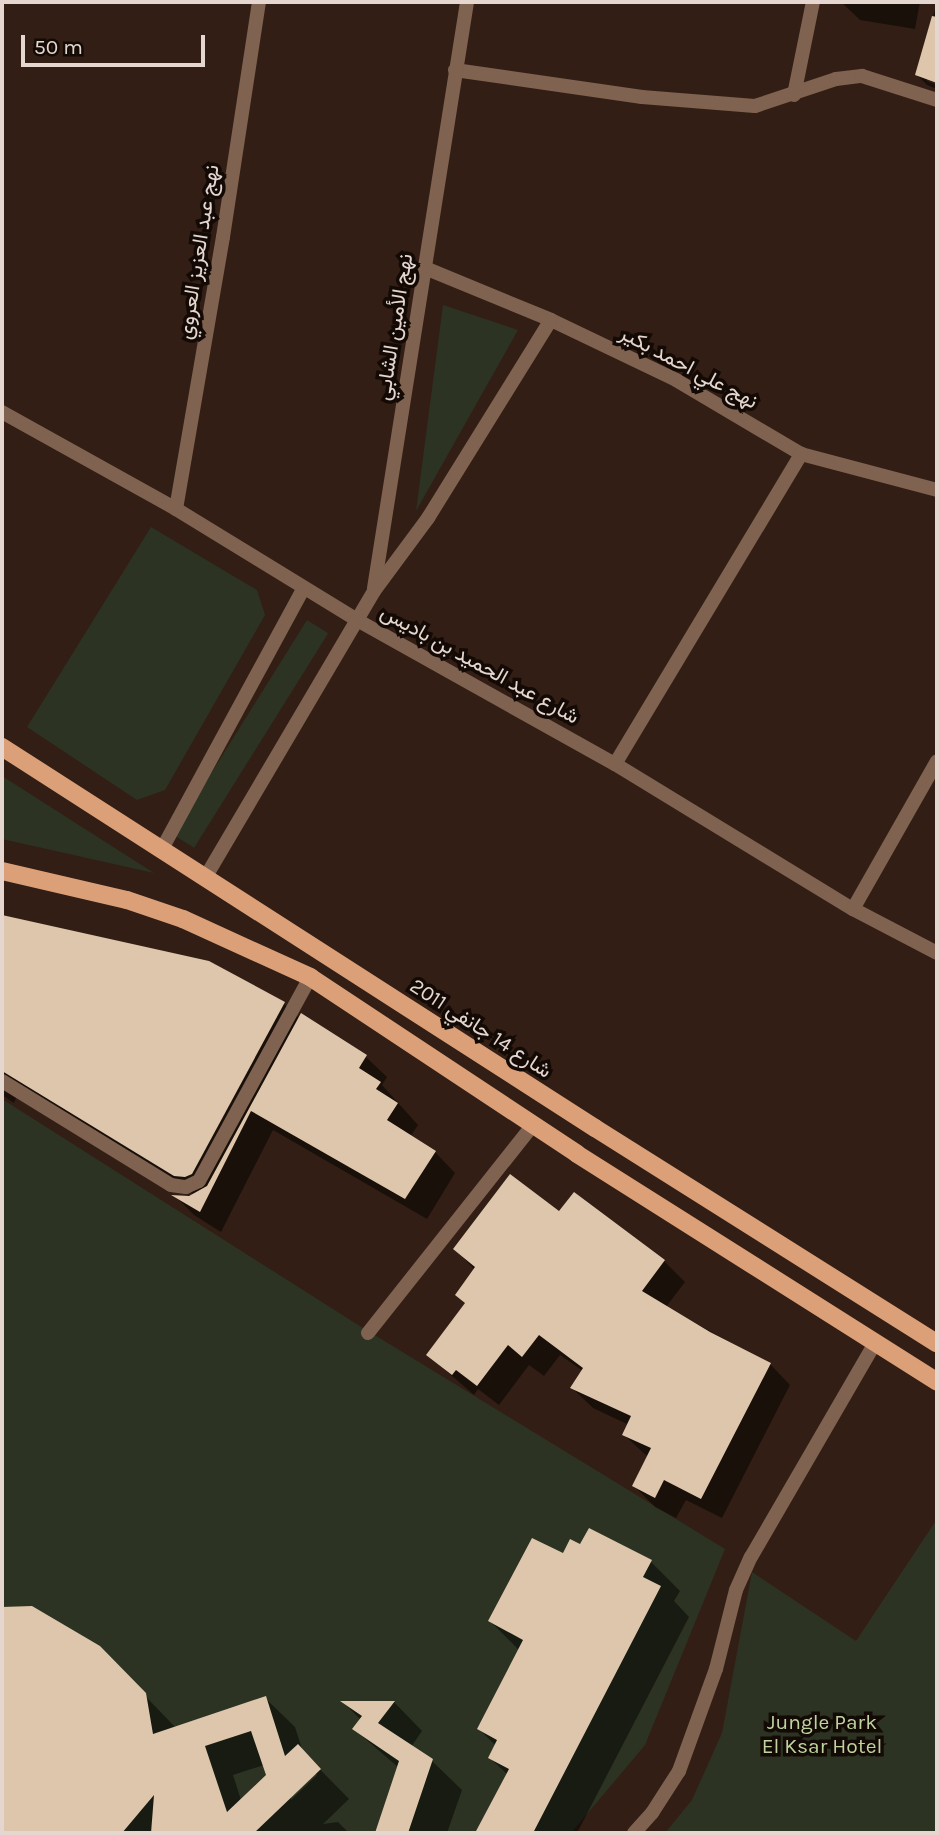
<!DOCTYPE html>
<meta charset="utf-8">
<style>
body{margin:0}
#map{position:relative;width:939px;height:1835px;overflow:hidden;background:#321e14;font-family:Karla,Vazirmatn,sans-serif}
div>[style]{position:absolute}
.green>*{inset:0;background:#2c3323;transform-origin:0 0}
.shadow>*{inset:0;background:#0007}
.building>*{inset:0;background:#ddc6ab}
.lane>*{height:14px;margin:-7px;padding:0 7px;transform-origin:7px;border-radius:7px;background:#7f624f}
.street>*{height:14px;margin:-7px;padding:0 7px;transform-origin:7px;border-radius:7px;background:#7f624f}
.primary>*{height:18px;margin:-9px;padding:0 9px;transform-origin:9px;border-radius:9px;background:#dca079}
span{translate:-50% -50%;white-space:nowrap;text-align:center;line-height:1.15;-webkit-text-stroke:7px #130a06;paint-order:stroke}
.street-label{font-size:21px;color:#e5d7d0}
.park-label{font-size:21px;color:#bfd49f}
.frame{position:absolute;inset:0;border:4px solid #e5d7d0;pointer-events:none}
.scale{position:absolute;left:21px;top:35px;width:184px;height:32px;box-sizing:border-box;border:4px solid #e5d7d0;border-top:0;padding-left:9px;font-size:21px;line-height:24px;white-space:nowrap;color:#e5d7d0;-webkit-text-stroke:5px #130a06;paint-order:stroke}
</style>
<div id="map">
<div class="green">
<div style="clip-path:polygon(443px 305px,518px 330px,416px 511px)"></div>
<div style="clip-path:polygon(151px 527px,257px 590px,265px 615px,165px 790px,137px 800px,27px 727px)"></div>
<div style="left:307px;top:620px;width:25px;height:253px;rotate:32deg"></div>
<div style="clip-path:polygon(2px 776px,154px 873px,2px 839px)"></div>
<div style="clip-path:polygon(2px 1099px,355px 1323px,725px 1549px,645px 1745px,571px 1833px,2px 1833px)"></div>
<div style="clip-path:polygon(937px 1519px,937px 1833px,665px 1833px,692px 1800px,722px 1733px,752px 1572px,856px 1641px)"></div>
</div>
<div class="shadow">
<div style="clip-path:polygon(841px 2px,920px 2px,915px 29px,860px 20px)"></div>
<div style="clip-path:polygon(937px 2px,937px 81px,927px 78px,927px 81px,937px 85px,937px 89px,927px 85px,917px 75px)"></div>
<div style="clip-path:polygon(2px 917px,208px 963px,284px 1004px,300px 1019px,366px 1057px,387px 1077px,382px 1085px,418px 1125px,410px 1137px,435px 1152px,455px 1173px,427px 1219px,273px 1130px,221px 1232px,194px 1215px,176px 1197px,195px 1195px,29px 1093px,18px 1093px,14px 1103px,2px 1095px)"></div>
<div style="clip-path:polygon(560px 1214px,664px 1261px,685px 1282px,666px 1307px,770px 1364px,790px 1385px,722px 1518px,686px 1500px,676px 1518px,655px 1507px,634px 1486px,648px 1457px,624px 1435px,629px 1425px,593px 1408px,572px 1388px,583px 1371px,560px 1355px,544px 1376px,529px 1365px,499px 1405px,478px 1389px,474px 1395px,428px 1355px,467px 1304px,475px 1270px,455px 1249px)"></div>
<div style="clip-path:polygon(564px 1556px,651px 1562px,680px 1591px,674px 1601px,689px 1617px,577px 1833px,477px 1833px,508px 1775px,490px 1758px,496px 1746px,479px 1729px,520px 1651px,490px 1621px)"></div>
<div style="clip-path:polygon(evenodd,32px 1608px,99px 1648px,176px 1728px,265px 1698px,295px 1727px,303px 1752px,349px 1799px,323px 1824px,338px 1822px,349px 1833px,2px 1833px,2px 1609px,32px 1608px,264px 1765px,268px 1775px,241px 1800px,233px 1775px,264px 1765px,32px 1608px,314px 1772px,317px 1775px,291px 1800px,291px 1795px,314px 1772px)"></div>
<div style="clip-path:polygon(394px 1702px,422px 1731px,411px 1747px,432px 1761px,462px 1790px,447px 1833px,377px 1833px,399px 1768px,354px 1729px,361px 1720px,344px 1703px)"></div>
</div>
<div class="building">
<div style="clip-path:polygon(932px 16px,937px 17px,937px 83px,915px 75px)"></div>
<div style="clip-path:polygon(2px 915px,209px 961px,285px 1002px,192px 1174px,185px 1177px,174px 1176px,2px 1071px)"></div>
<div style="clip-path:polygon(301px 1013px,367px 1055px,359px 1068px,381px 1082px,376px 1089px,398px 1103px,387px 1120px,436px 1151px,405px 1199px,251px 1111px,200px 1212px,171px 1195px,189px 1196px,207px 1186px)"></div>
<div style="clip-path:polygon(510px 1174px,559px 1211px,574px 1192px,665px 1260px,642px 1291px,710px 1332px,771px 1363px,701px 1499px,664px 1480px,655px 1498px,632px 1486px,651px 1448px,622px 1435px,631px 1416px,570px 1388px,583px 1368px,539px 1335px,522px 1357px,508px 1345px,477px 1386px,456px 1370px,452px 1375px,426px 1355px,465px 1303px,455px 1295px,475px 1267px,453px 1249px)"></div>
<div style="clip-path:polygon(589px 1528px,652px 1560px,643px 1577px,661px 1586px,533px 1833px,475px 1833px,509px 1769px,488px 1758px,497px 1740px,477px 1729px,523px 1640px,488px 1621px,532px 1538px,563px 1553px,570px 1539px,580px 1544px)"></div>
<div style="clip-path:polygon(evenodd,32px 1606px,100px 1646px,146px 1693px,153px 1734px,266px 1696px,285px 1756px,298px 1744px,321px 1769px,254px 1833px,151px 1833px,154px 1795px,122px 1833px,2px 1833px,2px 1607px,32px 1606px,251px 1731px,266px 1775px,227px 1812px,205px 1746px,251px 1731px)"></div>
<div style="clip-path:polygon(340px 1701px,395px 1701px,378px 1723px,433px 1759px,408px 1833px,375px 1833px,399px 1761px,352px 1729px,362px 1716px)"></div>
</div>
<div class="lane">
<div style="left:794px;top:95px;width:95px;rotate:-78.5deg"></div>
<div style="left:2px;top:1081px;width:198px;rotate:31.6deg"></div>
<div style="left:171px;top:1185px;width:15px;rotate:8deg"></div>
<div style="left:186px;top:1187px;width:14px;rotate:-25deg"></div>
<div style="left:199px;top:1181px;width:232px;rotate:-61.4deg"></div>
<div style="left:368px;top:1333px;width:265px;rotate:-51.6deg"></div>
</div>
<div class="street">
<div style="left:455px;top:70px;width:189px;rotate:8.2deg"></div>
<div style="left:642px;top:97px;width:113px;rotate:4.6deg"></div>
<div style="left:755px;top:106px;width:85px;rotate:-18.4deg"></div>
<div style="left:836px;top:79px;width:26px;rotate:-7deg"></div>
<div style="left:862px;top:76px;width:79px;rotate:17.7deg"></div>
<div style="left:425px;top:268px;width:136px;rotate:22.4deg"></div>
<div style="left:551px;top:320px;width:139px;rotate:25.6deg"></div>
<div style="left:676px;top:380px;width:145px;rotate:30.6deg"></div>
<div style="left:801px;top:454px;width:141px;rotate:14.8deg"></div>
<div style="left:2px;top:412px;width:199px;rotate:29.1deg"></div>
<div style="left:176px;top:509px;width:212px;rotate:31.5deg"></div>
<div style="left:357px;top:620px;width:295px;rotate:29.2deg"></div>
<div style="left:615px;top:764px;width:279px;rotate:31.4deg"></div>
<div style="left:853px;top:909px;width:95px;rotate:27.6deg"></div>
<div style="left:176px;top:509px;width:276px;rotate:-80.2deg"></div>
<div style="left:223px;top:237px;width:238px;rotate:-81.3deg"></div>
<div style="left:374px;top:588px;width:593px;rotate:-80.98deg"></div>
<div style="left:615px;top:764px;width:362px;rotate:-59deg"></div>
<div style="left:162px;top:849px;width:297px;rotate:-61.5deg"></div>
<div style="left:205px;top:878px;width:333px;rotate:-59.5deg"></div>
<div style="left:374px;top:591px;width:91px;rotate:-53.5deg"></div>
<div style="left:428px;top:518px;width:233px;rotate:-58.2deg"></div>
<div style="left:853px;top:909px;width:170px;rotate:-60.4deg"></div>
<div style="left:634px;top:1833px;width:27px;rotate:-48deg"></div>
<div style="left:652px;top:1813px;width:50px;rotate:-57.3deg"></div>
<div style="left:679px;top:1771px;width:109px;rotate:-70.1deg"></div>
<div style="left:716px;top:1669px;width:81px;rotate:-75.8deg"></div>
<div style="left:736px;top:1590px;width:36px;rotate:-66deg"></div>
<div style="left:751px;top:1557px;width:247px;rotate:-59.9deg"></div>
</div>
<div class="primary">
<div style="left:2px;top:747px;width:705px;rotate:32.72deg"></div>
<div style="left:595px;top:1128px;width:404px;rotate:32.2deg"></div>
<div style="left:2px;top:871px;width:128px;rotate:13.1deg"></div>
<div style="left:127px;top:900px;width:59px;rotate:18.7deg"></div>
<div style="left:183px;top:919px;width:140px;rotate:24.5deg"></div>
<div style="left:310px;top:977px;width:320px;rotate:33.5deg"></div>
<div style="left:577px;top:1154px;width:426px;rotate:32.3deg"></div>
</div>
<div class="street-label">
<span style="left:198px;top:252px;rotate:-81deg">نهج عبد العزيز العروي</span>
<span style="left:394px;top:327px;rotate:-81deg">نهج الأمين الشابي</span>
<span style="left:689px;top:367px;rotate:28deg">نهج علي احمد بكير</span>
<span style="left:480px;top:664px;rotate:29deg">شارع عبد الحميد بن باديس</span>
<span style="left:481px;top:1028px;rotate:33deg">شارع 14 جانفي 2011</span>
</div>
<div class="park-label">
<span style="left:822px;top:1734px">Jungle Park<br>El Ksar Hotel</span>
</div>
<div class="frame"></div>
<div class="scale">50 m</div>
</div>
